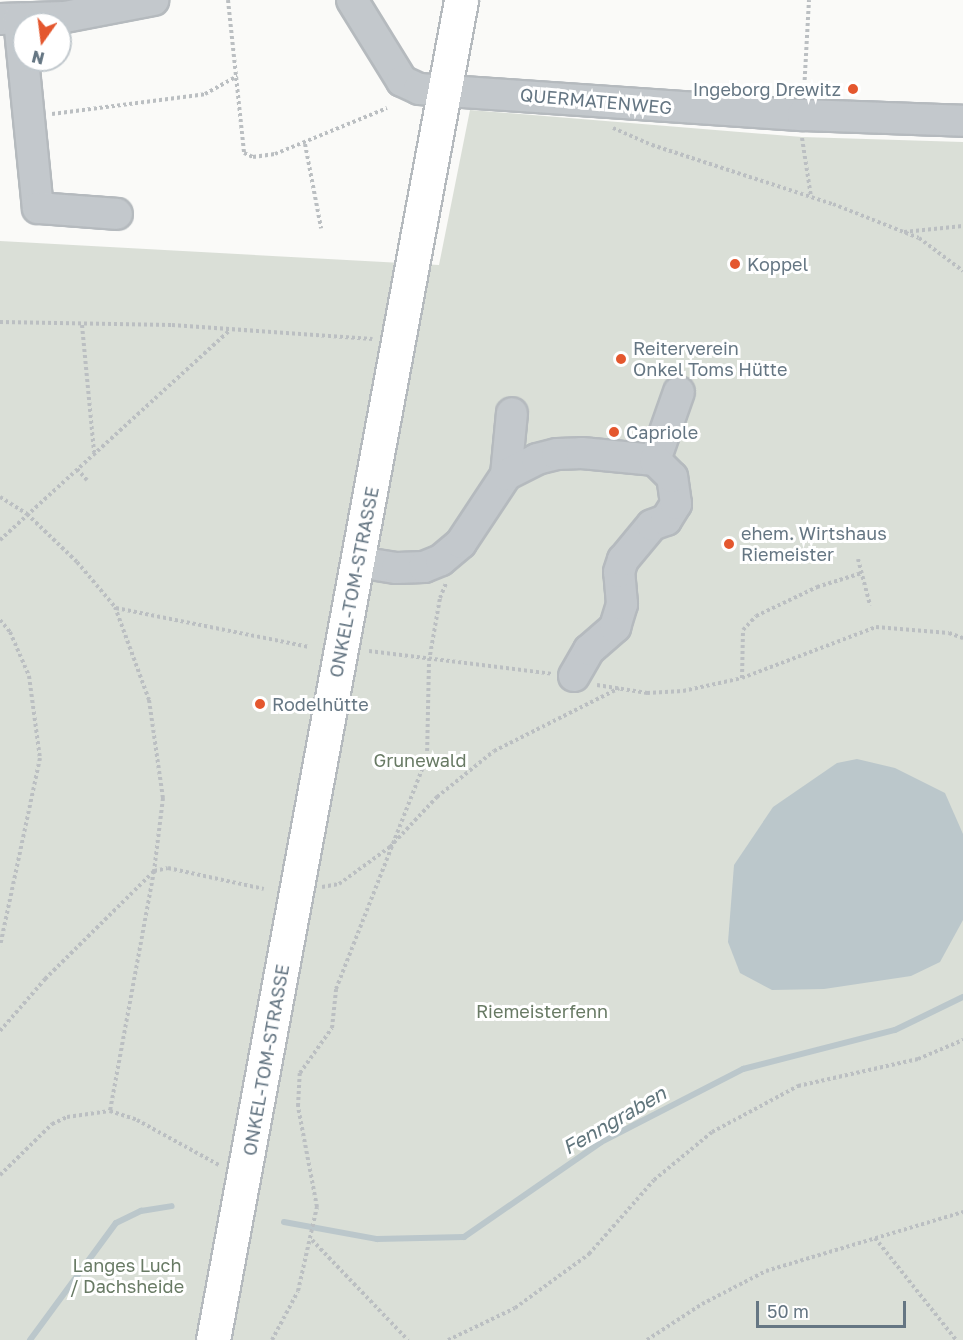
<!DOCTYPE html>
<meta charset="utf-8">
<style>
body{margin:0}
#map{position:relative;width:963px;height:1340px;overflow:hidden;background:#fafaf8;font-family:"Golos Text",sans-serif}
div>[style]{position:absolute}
.green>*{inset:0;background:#dadfd7}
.water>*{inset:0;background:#bbc7cb}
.stream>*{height:6px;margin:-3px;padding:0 3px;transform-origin:3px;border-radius:3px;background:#bbc7cb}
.path>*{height:4px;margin-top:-2px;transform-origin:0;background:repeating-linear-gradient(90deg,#bbbfc2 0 3px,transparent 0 6px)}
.roads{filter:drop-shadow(2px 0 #b5babe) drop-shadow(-2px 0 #b5babe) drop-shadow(0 2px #b5babe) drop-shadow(0 -2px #b5babe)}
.minor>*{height:30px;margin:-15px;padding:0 15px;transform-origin:15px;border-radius:15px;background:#c3c8cc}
.major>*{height:33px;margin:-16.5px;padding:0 16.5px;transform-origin:16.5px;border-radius:16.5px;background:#fff}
.dots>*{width:16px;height:16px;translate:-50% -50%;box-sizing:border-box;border:3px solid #fff;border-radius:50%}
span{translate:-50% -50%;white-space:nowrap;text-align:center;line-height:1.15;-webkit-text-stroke:6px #fff;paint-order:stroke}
.poi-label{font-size:18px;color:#657683}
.right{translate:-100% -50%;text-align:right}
.left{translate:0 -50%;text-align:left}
.street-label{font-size:18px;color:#657683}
.park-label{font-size:18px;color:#687a64}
.water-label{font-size:20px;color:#60757c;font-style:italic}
.north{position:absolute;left:12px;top:12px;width:60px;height:60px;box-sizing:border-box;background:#fff;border:2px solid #c1c8cd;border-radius:50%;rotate:194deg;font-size:16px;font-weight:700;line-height:24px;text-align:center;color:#657683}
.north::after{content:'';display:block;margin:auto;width:21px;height:27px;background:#e4572e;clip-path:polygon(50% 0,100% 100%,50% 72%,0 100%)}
.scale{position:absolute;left:756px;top:1301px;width:150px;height:27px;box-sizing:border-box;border:3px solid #657683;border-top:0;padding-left:8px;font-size:18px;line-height:21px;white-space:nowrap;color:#657683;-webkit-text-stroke:4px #fff;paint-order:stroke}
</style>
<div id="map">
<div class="green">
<div style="clip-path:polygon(470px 110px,802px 137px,963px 142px,963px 1340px,0 1340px,0 241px,439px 265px)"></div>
</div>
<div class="water">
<div style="clip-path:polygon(857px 759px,895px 768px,945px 793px,963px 834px,963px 920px,940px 962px,911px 976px,824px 989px,772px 990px,740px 973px,728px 942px,734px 865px,773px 807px,837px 763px)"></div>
</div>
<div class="stream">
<div style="left:284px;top:1222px;width:95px;rotate:10.4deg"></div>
<div style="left:377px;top:1239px;width:87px;rotate:-1.3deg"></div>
<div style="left:464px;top:1237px;width:167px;rotate:-34.7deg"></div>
<div style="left:601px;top:1142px;width:160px;rotate:-27.2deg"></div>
<div style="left:743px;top:1069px;width:157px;rotate:-14.4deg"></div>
<div style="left:895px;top:1030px;width:76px;rotate:-25.9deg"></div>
<div style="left:30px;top:1340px;width:145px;rotate:-53.7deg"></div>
<div style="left:116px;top:1223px;width:28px;rotate:-26deg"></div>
<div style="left:141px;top:1211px;width:31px;rotate:-9deg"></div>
</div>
<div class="path">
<div style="left:228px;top:0;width:154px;rotate:84deg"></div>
<div style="left:244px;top:153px;width:10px;rotate:24deg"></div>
<div style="left:253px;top:157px;width:22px;rotate:-8deg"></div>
<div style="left:275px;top:154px;width:121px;rotate:-22.3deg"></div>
<div style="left:804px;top:92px;width:92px;rotate:-86.9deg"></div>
<div style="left:52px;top:114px;width:154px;rotate:-7.4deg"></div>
<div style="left:205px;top:94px;width:37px;rotate:-29deg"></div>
<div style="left:613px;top:128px;width:43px;rotate:23.6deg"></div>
<div style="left:652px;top:145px;width:190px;rotate:18.1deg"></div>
<div style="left:833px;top:204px;width:92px;rotate:21.6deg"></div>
<div style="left:919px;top:238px;width:55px;rotate:36.9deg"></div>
<div style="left:802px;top:138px;width:60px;rotate:81.3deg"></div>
<div style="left:305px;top:144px;width:86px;rotate:79.2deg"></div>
<div style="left:904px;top:232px;width:59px;rotate:-5.8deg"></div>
<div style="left:0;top:322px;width:172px;rotate:1deg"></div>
<div style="left:172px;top:325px;width:201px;rotate:4deg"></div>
<div style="left:82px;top:325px;width:128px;rotate:84.6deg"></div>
<div style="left:77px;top:469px;width:15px;rotate:48deg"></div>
<div style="left:0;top:497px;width:32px;rotate:32deg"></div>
<div style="left:27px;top:514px;width:69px;rotate:43.8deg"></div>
<div style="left:77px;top:562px;width:59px;rotate:49.8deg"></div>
<div style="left:115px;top:607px;width:99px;rotate:69.9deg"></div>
<div style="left:149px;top:700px;width:99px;rotate:81.9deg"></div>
<div style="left:163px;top:798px;width:74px;rotate:97deg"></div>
<div style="left:154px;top:871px;width:244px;rotate:100.4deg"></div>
<div style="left:0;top:540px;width:310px;rotate:-42.4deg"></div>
<div style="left:858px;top:559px;width:48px;rotate:75.4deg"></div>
<div style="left:116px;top:608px;width:197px;rotate:11.4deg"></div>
<div style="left:0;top:620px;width:16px;rotate:50deg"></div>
<div style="left:10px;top:632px;width:48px;rotate:66.6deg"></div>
<div style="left:29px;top:676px;width:83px;rotate:82.4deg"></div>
<div style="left:40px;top:758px;width:192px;rotate:102deg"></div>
<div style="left:369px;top:651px;width:185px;rotate:7.1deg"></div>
<div style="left:742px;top:678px;width:48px;rotate:-88.8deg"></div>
<div style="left:743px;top:630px;width:19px;rotate:-47deg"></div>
<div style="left:756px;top:616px;width:68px;rotate:-25.4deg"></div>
<div style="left:817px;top:587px;width:47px;rotate:-17.3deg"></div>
<div style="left:597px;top:685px;width:51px;rotate:9.1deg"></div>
<div style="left:647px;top:693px;width:36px;rotate:-3deg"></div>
<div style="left:683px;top:691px;width:60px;rotate:-12.4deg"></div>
<div style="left:742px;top:678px;width:143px;rotate:-20.8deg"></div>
<div style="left:876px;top:627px;width:73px;rotate:4.7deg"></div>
<div style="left:949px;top:633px;width:15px;rotate:20deg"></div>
<div style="left:322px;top:887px;width:17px;rotate:-10deg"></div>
<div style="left:339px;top:884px;width:63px;rotate:-36deg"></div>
<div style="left:390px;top:847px;width:69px;rotate:-46.8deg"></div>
<div style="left:437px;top:797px;width:73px;rotate:-38.9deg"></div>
<div style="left:494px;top:751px;width:140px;rotate:-26.7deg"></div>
<div style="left:0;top:1031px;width:69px;rotate:-49.1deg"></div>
<div style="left:45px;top:979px;width:153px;rotate:-44.7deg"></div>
<div style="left:154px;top:871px;width:14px;rotate:-12deg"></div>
<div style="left:168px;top:868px;width:98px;rotate:12.3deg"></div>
<div style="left:0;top:1175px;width:73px;rotate:-44.4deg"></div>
<div style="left:52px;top:1124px;width:17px;rotate:-25deg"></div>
<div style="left:67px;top:1117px;width:43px;rotate:-7.9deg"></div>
<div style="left:110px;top:1111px;width:28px;rotate:18deg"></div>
<div style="left:137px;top:1120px;width:94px;rotate:28.8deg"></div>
<div style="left:875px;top:1238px;width:130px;rotate:51.5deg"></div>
<div style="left:312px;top:1240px;width:139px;rotate:46.2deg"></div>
<div style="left:272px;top:1340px;width:55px;rotate:-62deg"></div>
<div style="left:298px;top:1291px;width:86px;rotate:-77.3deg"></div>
<div style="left:317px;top:1207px;width:103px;rotate:-100.7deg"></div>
<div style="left:298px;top:1106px;width:33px;rotate:-87deg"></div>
<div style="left:300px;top:1073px;width:55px;rotate:-54.6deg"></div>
<div style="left:332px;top:1028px;width:39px;rotate:-84deg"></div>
<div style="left:336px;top:989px;width:249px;rotate:-68.6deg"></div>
<div style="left:427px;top:757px;width:96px;rotate:-88.8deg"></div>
<div style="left:429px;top:661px;width:64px;rotate:-80.1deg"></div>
<div style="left:440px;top:598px;width:16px;rotate:-68deg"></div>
<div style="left:448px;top:1340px;width:74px;rotate:-25.5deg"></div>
<div style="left:515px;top:1308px;width:92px;rotate:-36.1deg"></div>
<div style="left:589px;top:1254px;width:98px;rotate:-48.7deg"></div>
<div style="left:654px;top:1180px;width:75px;rotate:-39.6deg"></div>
<div style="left:712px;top:1132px;width:98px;rotate:-28.1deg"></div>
<div style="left:798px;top:1086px;width:123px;rotate:-12.7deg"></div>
<div style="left:918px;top:1059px;width:49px;rotate:-22.9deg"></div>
<div style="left:647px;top:1340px;width:66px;rotate:-33.2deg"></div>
<div style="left:702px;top:1304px;width:72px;rotate:-27.3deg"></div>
<div style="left:766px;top:1271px;width:206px;rotate:-16.7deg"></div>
</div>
<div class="roads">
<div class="minor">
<div style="left:352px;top:0;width:95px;rotate:58.3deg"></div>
<div style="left:402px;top:81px;width:19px;rotate:25deg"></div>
<div style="left:419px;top:89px;width:385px;rotate:3.9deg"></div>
<div style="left:803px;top:115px;width:160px;rotate:2.1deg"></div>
<div style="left:0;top:19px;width:65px;rotate:-1.8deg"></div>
<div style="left:65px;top:17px;width:90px;rotate:-10.9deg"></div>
<div style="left:19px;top:19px;width:190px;rotate:84.3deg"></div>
<div style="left:38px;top:208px;width:79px;rotate:4.3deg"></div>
<div style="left:506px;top:475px;width:62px;rotate:-84.5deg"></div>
<div style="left:358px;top:562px;width:39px;rotate:9deg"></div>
<div style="left:397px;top:568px;width:27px;rotate:-2deg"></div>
<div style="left:424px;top:567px;width:18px;rotate:-22deg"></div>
<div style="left:441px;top:560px;width:26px;rotate:-40deg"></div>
<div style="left:461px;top:543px;width:82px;rotate:-56.5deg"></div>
<div style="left:506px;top:475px;width:35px;rotate:-27deg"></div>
<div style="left:537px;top:459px;width:21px;rotate:-14deg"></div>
<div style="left:557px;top:454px;width:25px;rotate:-2deg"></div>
<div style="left:582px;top:453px;width:73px;rotate:5.5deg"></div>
<div style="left:655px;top:460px;width:72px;rotate:-70.6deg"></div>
<div style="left:574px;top:676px;width:30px;rotate:-60deg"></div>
<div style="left:589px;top:650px;width:35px;rotate:-41deg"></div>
<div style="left:615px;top:627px;width:24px;rotate:-73deg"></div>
<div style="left:622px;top:604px;width:32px;rotate:-95deg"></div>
<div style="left:619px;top:572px;width:13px;rotate:-72deg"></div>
<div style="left:623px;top:560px;width:45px;rotate:-50.4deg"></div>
<div style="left:652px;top:525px;width:15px;rotate:-20deg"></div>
<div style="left:666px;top:520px;width:19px;rotate:-58deg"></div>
<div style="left:676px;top:504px;width:27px;rotate:-98deg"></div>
<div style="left:672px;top:477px;width:24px;rotate:-135deg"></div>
</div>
<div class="major">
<div style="left:213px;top:1340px;width:1363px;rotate:-79.51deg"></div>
</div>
</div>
<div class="dots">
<div style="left:853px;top:89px;background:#e4572e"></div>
<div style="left:735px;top:264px;background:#e4572e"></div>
<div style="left:621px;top:359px;background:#e4572e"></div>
<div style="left:614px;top:432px;background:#e4572e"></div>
<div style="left:729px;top:544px;background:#e4572e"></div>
<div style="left:260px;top:704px;background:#e4572e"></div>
</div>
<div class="poi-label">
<span class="right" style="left:841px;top:89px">Ingeborg Drewitz</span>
<span class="left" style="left:747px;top:264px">Koppel</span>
<span class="left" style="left:633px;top:359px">Reiterverein<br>Onkel Toms Hütte</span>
<span class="left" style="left:626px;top:432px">Capriole</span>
<span class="left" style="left:741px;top:544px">ehem. Wirtshaus<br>Riemeister</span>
<span class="left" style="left:272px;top:704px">Rodelhütte</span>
</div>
<div class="street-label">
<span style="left:596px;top:101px;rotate:5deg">QUERMATENWEG</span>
<span style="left:354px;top:582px;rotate:-79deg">ONKEL-TOM-STRASSE</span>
<span style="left:266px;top:1060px;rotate:-80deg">ONKEL-TOM-STRASSE</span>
</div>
<div class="park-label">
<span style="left:420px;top:760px">Grunewald</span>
<span style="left:542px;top:1011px">Riemeisterfenn</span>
<span style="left:127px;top:1276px">Langes Luch<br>/ Dachsheide</span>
</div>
<div class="water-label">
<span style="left:614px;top:1120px;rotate:-30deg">Fenngraben</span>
</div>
<div class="north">N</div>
<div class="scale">50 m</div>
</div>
